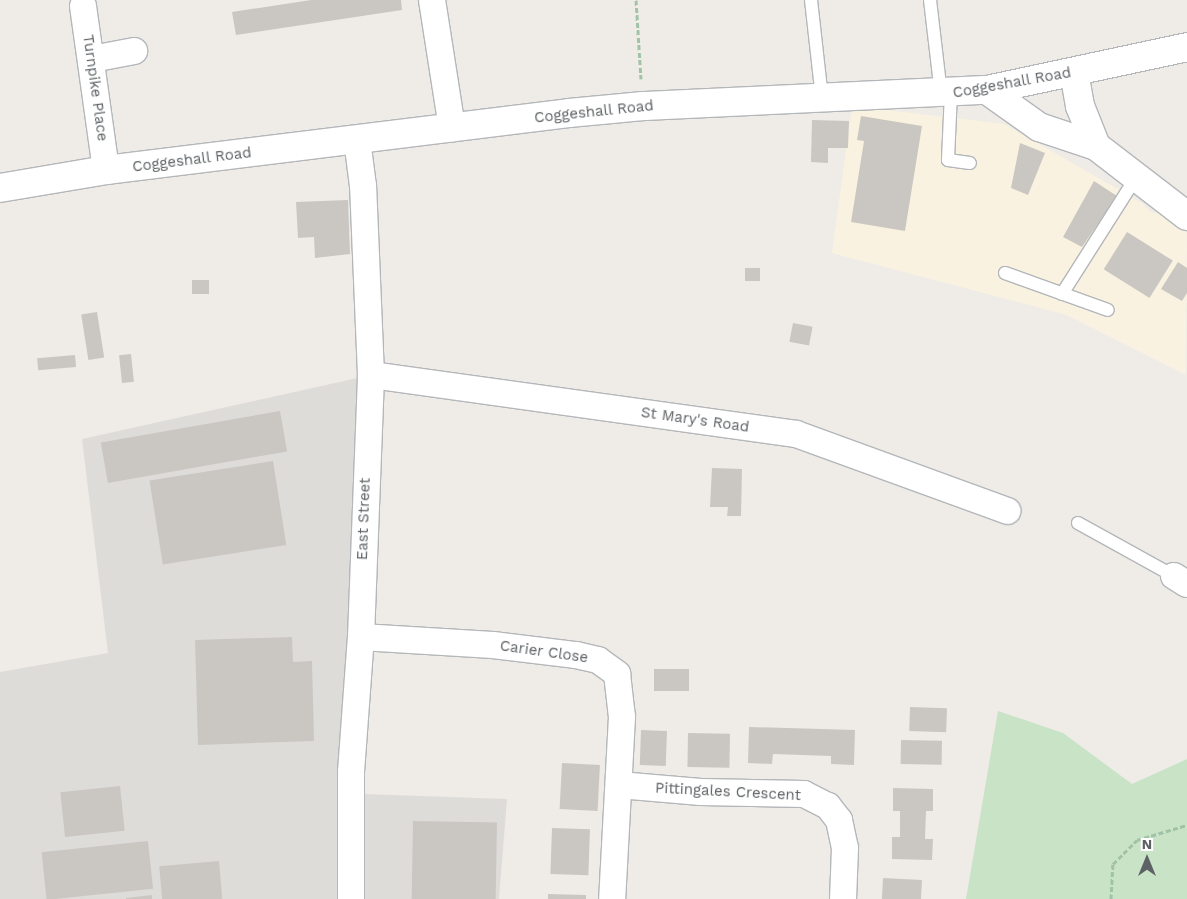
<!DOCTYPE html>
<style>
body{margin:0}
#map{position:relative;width:1187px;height:899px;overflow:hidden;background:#efece7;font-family:"Work Sans",sans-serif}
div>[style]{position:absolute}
.commercial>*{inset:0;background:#faf2e0}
.industrial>*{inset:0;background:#dedcd9}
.green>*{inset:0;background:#c9e3c7}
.building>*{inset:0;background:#cac7c3;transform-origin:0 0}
.path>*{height:3px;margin-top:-1.5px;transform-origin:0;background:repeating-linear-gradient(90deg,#a0c3a8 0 5px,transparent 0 7.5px)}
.roads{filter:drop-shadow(1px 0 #b4b7ba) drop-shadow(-1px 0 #b4b7ba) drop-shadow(0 1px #b4b7ba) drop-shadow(0 -1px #b4b7ba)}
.service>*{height:12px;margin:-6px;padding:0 6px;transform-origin:6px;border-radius:6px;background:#fff}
.minor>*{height:26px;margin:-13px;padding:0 13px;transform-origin:13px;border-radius:13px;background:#fff}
.tertiary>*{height:28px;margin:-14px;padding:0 14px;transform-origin:14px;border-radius:14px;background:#fff}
.secondary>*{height:28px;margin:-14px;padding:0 14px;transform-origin:14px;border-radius:14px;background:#fff}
span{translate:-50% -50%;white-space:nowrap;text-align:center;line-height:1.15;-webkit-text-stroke:4px #fff;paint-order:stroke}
.street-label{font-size:15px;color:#5e6265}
.north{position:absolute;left:1122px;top:834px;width:50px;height:50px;-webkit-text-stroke:4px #fff;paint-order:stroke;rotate:0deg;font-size:14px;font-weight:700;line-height:20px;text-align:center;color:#5e6265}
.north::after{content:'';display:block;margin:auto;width:18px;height:22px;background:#5e6265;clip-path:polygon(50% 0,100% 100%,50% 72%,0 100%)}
</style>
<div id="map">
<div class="commercial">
<div style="clip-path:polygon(852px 106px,1004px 124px,1142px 203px,1152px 213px,1187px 213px,1186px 375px,1067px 315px,832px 253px)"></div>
</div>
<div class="industrial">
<div style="clip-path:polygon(371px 375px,363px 794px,507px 799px,499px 899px,0 899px,0 672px,108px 653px,82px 439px)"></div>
</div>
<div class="green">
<div style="clip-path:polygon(998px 711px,1063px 733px,1132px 784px,1187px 759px,1187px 899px,966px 899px)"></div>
</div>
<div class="building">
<div style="clip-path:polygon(311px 0,401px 0,402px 10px,236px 35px,232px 12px)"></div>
<div style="clip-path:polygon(861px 116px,922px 126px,905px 231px,851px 222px,864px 141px,857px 140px)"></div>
<div style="clip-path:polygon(812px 120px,849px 121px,848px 148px,828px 148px,828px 163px,811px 162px)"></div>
<div style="clip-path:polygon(1020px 143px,1045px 153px,1028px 195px,1011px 188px)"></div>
<div style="clip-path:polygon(1094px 181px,1117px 196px,1082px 247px,1063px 237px)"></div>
<div style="clip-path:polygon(348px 200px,350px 254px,315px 258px,314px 237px,298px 238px,296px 202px)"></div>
<div style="left:1127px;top:232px;width:54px;height:44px;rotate:32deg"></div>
<div style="clip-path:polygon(1178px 262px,1187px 268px,1187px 293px,1182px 301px,1161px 289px)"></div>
<div style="left:745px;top:268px;width:15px;height:13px"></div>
<div style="left:209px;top:280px;width:14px;height:17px;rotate:90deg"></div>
<div style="left:97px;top:312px;width:46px;height:16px;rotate:81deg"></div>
<div style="left:793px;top:323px;width:20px;height:19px;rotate:11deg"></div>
<div style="left:131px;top:354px;width:28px;height:12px;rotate:84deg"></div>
<div style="left:75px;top:355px;width:12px;height:38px;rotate:85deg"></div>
<div style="left:280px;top:411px;width:41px;height:182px;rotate:80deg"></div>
<div style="left:273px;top:461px;width:85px;height:125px;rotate:81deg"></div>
<div style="clip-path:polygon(712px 468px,742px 469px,741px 516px,727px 516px,728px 507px,710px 507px)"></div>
<div style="clip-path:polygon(292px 637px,293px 662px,312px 661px,314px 741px,198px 745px,195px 640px)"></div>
<div style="left:654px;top:669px;width:35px;height:22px"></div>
<div style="left:910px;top:707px;width:37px;height:24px;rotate:2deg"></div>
<div style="clip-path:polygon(749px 727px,855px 730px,854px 765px,831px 764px,831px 756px,773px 754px,772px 764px,748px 763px)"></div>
<div style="left:641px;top:730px;width:26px;height:35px;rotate:2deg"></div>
<div style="left:688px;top:733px;width:42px;height:34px;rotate:1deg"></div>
<div style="left:901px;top:740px;width:41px;height:24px;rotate:1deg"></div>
<div style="left:562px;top:763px;width:38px;height:46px;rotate:3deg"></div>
<div style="left:120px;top:786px;width:45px;height:60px;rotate:84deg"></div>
<div style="clip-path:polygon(893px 788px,933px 789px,933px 811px,926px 811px,925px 839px,933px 839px,932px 860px,892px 859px,892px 837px,900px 837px,900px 811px,893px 811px)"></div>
<div style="left:413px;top:821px;width:84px;height:78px;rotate:1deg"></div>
<div style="left:552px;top:828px;width:38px;height:46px;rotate:2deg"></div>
<div style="left:148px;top:841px;width:48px;height:107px;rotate:84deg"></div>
<div style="left:219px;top:861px;width:38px;height:60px;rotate:85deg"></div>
<div style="left:883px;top:878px;width:39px;height:21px;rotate:3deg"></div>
<div style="clip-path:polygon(548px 894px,586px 895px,586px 899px,548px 899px)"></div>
<div style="clip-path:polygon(152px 895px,152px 899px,126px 899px,126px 898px)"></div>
</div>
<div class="path">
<div style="left:636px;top:0;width:79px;rotate:86.4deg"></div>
<div style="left:1111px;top:899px;width:35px;rotate:-87deg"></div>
<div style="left:1113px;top:864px;width:34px;rotate:-45deg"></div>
<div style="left:1137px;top:840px;width:52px;rotate:-16.7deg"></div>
</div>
<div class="roads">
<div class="service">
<div style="left:811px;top:0;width:99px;rotate:83.6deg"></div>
<div style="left:930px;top:0;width:95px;rotate:83.3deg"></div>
<div style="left:951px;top:93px;width:67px;rotate:92.6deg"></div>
<div style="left:948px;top:160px;width:22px;rotate:8deg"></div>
<div style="left:1005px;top:273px;width:109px;rotate:19.8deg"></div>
<div style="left:1062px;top:294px;width:136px;rotate:-57.6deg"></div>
<div style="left:1078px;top:523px;width:110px;rotate:28.9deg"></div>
</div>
<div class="minor">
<div style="left:432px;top:0;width:130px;rotate:81.1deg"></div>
<div style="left:83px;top:6px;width:166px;rotate:82deg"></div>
<div style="left:92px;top:59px;width:43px;rotate:-10.8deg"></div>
<div style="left:371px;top:375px;width:429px;rotate:7.9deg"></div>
<div style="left:796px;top:434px;width:225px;rotate:20deg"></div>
<div style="left:1174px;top:576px;width:15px;rotate:32deg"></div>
<div style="left:361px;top:637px;width:132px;rotate:3.5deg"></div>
<div style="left:493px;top:645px;width:84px;rotate:6.9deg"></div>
<div style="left:576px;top:655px;width:23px;rotate:13deg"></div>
<div style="left:598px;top:660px;width:24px;rotate:36deg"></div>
<div style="left:617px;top:674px;width:43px;rotate:83.4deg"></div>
<div style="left:622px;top:717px;width:182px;rotate:93.1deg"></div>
<div style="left:619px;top:785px;width:82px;rotate:4.9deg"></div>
<div style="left:701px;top:792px;width:103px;rotate:1.1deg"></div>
<div style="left:804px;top:794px;width:27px;rotate:27deg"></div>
<div style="left:828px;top:806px;width:18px;rotate:52deg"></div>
<div style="left:839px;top:820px;width:29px;rotate:78deg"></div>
<div style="left:845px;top:848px;width:51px;rotate:92.2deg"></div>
<div style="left:351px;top:899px;width:127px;rotate:-90deg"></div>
<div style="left:351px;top:772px;width:135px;rotate:-85.8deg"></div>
<div style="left:361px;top:637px;width:262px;rotate:-87.8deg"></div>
<div style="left:371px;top:375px;width:189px;rotate:-92.4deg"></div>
<div style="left:363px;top:186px;width:46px;rotate:-97.4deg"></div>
</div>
<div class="tertiary">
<div style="left:1074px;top:72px;width:35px;rotate:80deg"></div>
<div style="left:1080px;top:106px;width:43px;rotate:68.2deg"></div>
<div style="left:1096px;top:146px;width:115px;rotate:37.6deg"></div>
<div style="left:987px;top:90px;width:64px;rotate:35.4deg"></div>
<div style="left:1039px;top:127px;width:60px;rotate:18.4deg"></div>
</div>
<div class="secondary">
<div style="left:0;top:188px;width:108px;rotate:-9.6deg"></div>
<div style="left:106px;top:170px;width:466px;rotate:-7deg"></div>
<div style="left:569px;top:113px;width:74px;rotate:-5.4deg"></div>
<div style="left:643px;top:106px;width:344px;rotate:-2.7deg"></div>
<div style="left:987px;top:90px;width:205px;rotate:-12.1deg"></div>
</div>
</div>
<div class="street-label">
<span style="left:1012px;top:83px;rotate:-10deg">Coggeshall Road</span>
<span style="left:95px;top:88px;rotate:82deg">Turnpike Place</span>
<span style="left:594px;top:112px;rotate:-6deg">Coggeshall Road</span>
<span style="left:192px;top:160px;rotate:-7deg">Coggeshall Road</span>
<span style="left:695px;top:420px;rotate:8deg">St Mary's Road</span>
<span style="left:364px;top:519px;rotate:-88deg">East Street</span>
<span style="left:544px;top:652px;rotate:8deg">Carier Close</span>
<span style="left:728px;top:792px;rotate:3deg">Pittingales Crescent</span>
</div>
<div class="north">N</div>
</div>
